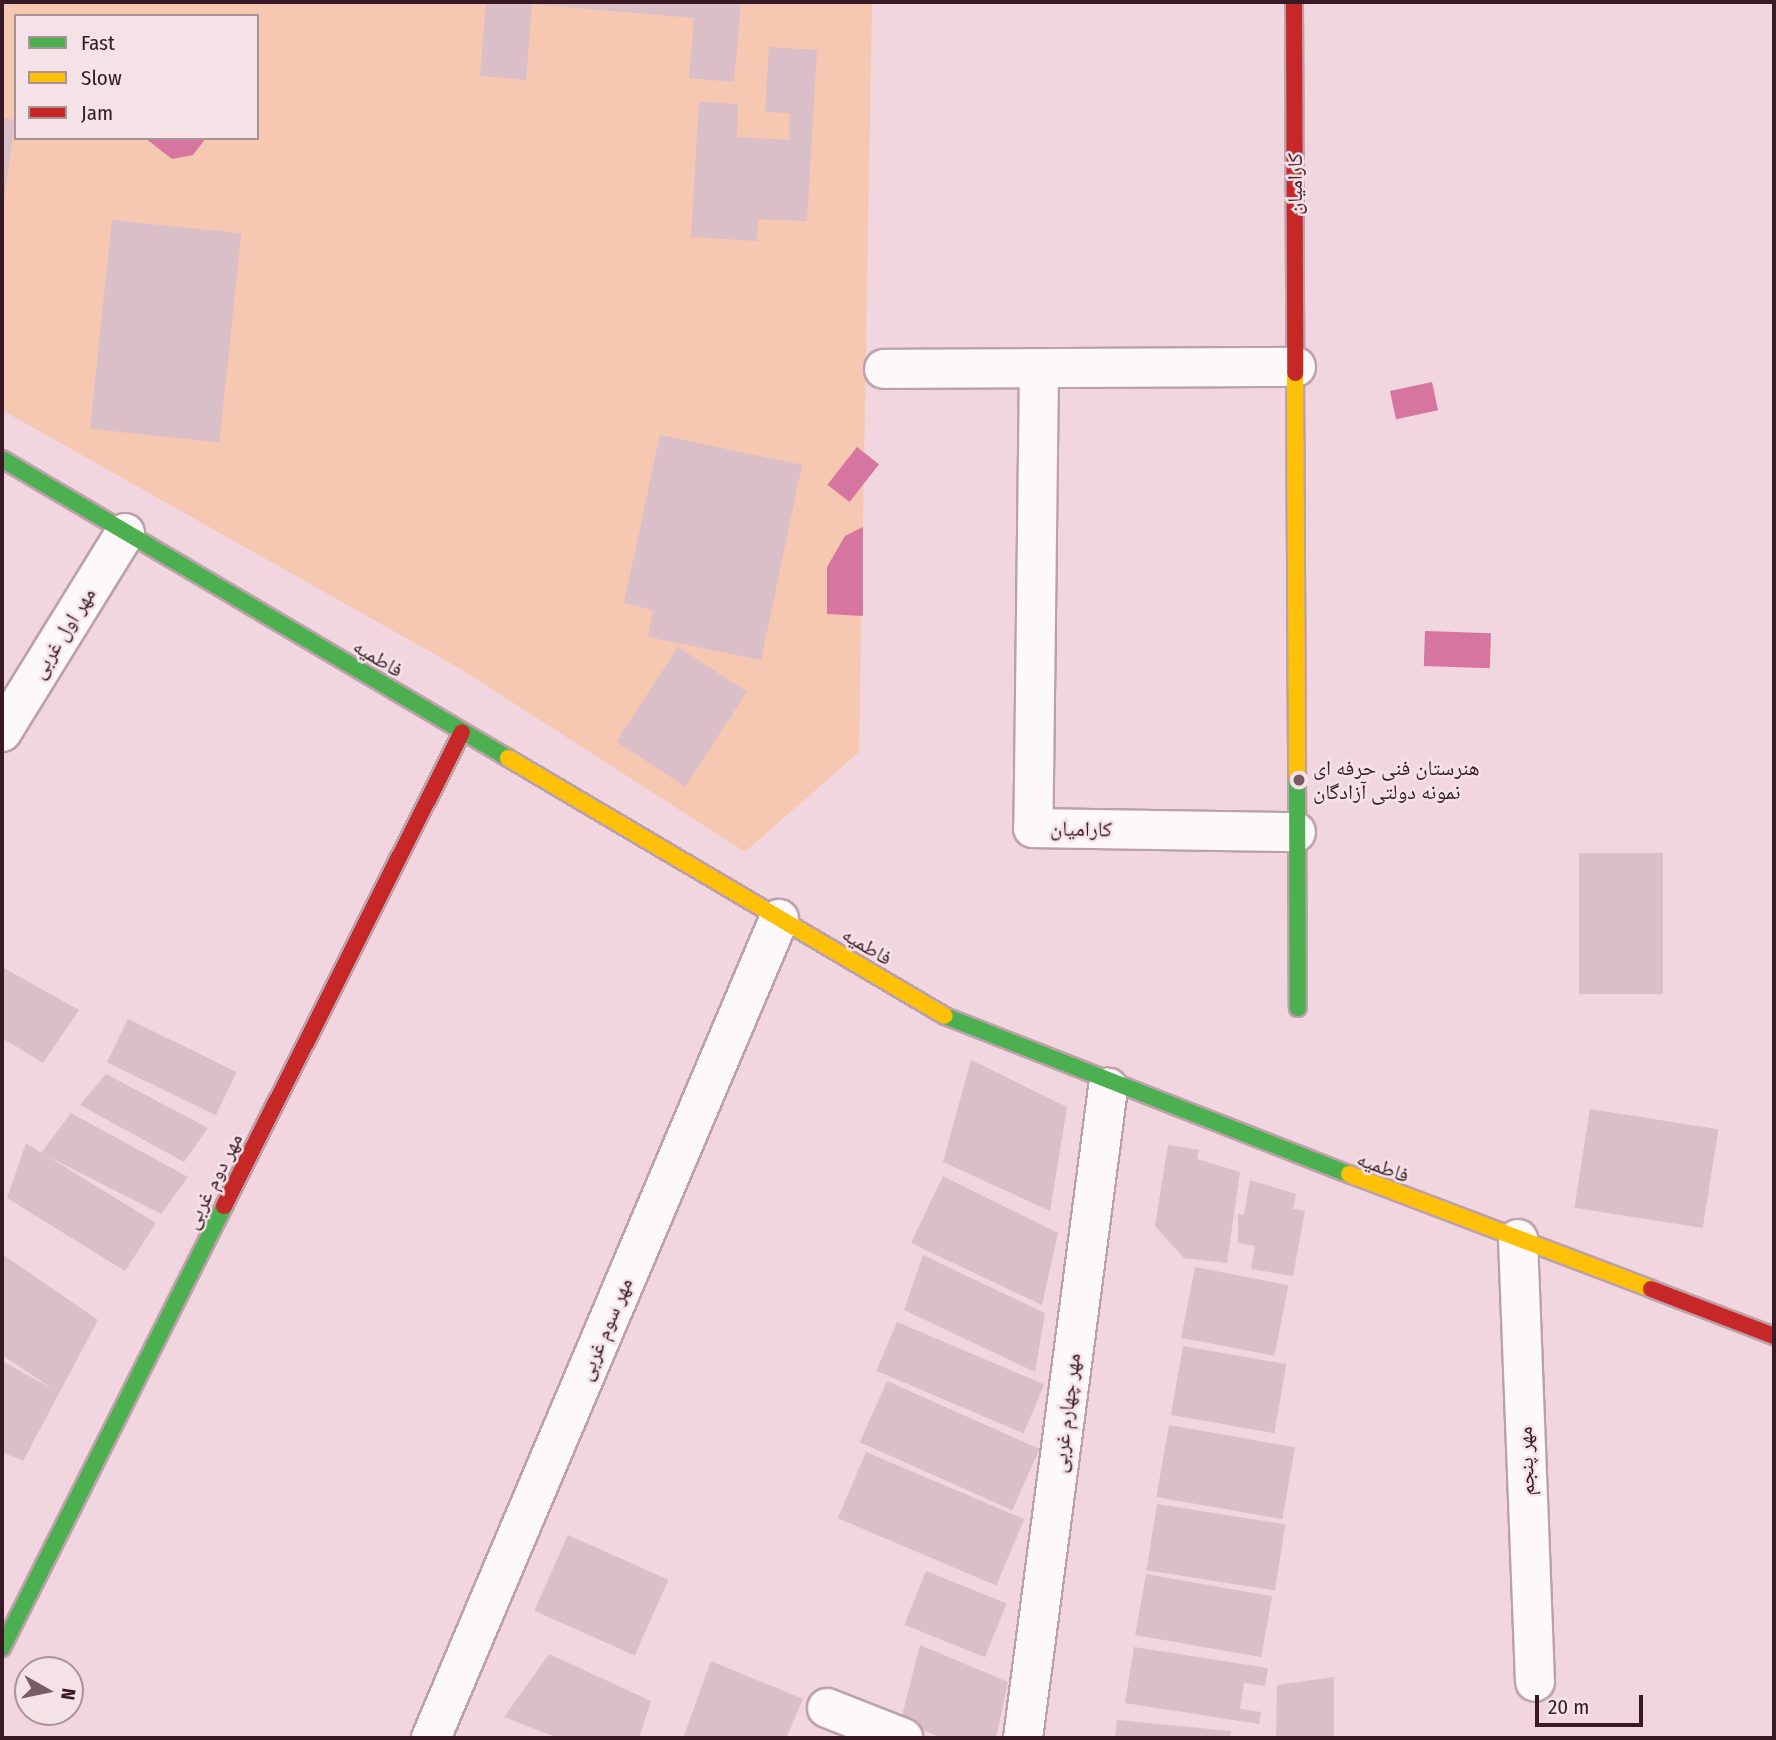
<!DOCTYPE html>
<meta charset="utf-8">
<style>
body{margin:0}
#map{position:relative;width:1776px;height:1740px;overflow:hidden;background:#f1d6df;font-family:"Fira Sans Condensed","Noto Naskh Arabic",sans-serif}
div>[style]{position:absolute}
.green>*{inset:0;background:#f6c7b1}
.water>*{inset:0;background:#d6759f;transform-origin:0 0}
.building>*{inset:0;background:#dabec8;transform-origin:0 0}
.roads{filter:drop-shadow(2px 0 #bca1ab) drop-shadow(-2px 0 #bca1ab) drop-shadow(0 2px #bca1ab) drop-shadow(0 -2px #bca1ab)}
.street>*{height:38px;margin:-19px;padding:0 19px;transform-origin:19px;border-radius:19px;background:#fdf9fa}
.fast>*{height:16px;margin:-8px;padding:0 8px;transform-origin:8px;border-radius:8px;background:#4caf50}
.slow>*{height:16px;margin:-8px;padding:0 8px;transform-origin:8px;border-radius:8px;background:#ffc107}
.jam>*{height:16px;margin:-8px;padding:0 8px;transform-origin:8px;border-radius:8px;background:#c62828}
.dots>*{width:19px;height:19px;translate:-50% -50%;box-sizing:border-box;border:4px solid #f4e2e7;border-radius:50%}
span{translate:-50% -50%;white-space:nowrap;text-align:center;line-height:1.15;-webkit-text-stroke:5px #f4e2e7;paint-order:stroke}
.street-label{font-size:21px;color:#381925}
.poi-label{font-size:21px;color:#381925}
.left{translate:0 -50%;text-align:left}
.frame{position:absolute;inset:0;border:4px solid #381925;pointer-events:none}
.legend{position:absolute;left:14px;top:14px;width:245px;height:126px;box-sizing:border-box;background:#f4e2e7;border:2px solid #a99299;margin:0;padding:9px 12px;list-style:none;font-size:21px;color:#381925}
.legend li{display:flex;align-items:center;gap:14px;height:35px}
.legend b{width:35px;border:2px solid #a99299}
.north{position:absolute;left:14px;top:1656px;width:70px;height:70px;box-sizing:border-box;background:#f4e2e7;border:2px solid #a99299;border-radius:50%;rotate:99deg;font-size:19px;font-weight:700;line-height:28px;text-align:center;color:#381925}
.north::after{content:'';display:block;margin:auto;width:24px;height:32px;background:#795b66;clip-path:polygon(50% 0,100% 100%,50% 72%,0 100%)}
.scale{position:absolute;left:1535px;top:1695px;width:108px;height:32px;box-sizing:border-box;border:4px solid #381925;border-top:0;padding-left:9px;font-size:21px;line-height:24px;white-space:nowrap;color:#381925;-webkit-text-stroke:5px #f4e2e7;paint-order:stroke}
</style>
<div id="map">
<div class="green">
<div style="clip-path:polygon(evenodd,2px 2px,872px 2px,859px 752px,745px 852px,459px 668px,2px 410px,2px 2px,16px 16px,257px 16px,257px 138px,16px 138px,16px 16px)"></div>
</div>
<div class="water">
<div style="clip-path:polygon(145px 138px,206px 138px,193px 155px,172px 159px)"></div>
<div style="left:1432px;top:382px;width:29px;height:43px;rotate:78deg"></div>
<div style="left:857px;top:447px;width:28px;height:48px;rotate:38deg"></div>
<div style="clip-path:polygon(863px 527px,863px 616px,827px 614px,827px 567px,845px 536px)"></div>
<div style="left:1425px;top:631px;width:66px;height:35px;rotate:2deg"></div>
</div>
<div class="building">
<div style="clip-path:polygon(486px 2px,741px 2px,734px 82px,689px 78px,694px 18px,532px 4px,526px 80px,480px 76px)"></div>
<div style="clip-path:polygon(769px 47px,817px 50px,807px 221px,758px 219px,757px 241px,691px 237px,699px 102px,738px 104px,737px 137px,789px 140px,790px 113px,765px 112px)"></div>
<div style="clip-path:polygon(2px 118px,15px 120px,3px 208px,2px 208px)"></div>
<div style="left:112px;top:220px;width:130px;height:210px;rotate:6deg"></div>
<div style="clip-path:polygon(660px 435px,802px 465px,761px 660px,648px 637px,653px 610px,624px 603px)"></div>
<div style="left:678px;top:647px;width:82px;height:113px;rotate:33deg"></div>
<div style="left:1579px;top:853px;width:84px;height:141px"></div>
<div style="clip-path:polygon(2px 967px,79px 1010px,43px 1063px,2px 1038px)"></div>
<div style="left:128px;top:1019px;width:121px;height:48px;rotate:26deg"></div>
<div style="clip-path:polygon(971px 1060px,1067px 1107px,1050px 1211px,943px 1162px)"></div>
<div style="clip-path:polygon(106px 1074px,208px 1128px,184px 1162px,80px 1105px)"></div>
<div style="left:1590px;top:1109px;width:130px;height:100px;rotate:9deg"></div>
<div style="clip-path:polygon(71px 1113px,188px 1177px,161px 1214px,47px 1156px,156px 1223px,125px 1271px,7px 1198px,26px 1143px,41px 1153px)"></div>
<div style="clip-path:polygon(1168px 1145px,1199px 1150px,1197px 1159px,1240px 1172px,1227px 1263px,1184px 1258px,1155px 1226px)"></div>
<div style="clip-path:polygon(943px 1176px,1058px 1233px,1042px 1305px,911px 1243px)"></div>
<div style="clip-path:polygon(1250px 1180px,1296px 1194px,1293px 1209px,1305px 1211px,1293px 1276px,1251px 1269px,1255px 1246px,1238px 1243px,1238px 1214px,1244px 1215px)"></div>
<div style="clip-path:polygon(2px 1254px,98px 1320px,23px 1461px,2px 1452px,2px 1361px,53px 1389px,2px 1355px)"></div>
<div style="clip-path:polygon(923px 1255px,1045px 1313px,1035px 1372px,904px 1310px)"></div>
<div style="left:1195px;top:1267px;width:95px;height:72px;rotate:11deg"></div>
<div style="left:897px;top:1322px;width:160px;height:53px;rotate:23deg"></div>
<div style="left:1183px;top:1346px;width:105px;height:70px;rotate:10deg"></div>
<div style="left:887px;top:1381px;width:167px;height:67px;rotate:24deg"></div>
<div style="left:1169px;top:1425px;width:128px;height:73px;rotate:10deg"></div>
<div style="left:866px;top:1452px;width:172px;height:72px;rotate:23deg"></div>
<div style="left:1157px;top:1504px;width:130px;height:67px;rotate:9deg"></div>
<div style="left:568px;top:1535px;width:110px;height:83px;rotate:24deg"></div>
<div style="left:926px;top:1571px;width:87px;height:58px;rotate:22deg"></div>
<div style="left:1146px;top:1574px;width:128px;height:62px;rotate:10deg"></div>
<div style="clip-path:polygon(920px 1645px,1008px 1682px,996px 1738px,941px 1738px,901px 1720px)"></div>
<div style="clip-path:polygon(1134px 1647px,1268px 1668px,1265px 1686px,1244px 1683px,1240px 1709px,1261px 1712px,1259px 1724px,1125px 1703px)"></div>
<div style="clip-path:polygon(549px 1654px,651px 1701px,639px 1738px,558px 1738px,504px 1717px)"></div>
<div style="clip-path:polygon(711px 1661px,803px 1699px,786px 1738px,683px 1738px)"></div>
<div style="clip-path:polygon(1334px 1677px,1334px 1738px,1276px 1738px,1277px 1685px)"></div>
<div style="clip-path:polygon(1117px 1720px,1231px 1731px,1230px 1738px,1115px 1738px)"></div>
</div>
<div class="roads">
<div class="street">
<div style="left:884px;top:369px;width:412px;rotate:-0.3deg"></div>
<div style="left:1039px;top:369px;width:459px;rotate:90.7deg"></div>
<div style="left:1033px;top:828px;width:263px;rotate:0.9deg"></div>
<div style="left:2px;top:732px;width:234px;rotate:-58.3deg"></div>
<div style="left:1518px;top:1239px;width:443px;rotate:87.8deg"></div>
<div style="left:827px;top:1708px;width:82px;rotate:21.5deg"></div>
<div style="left:431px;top:1738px;width:890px;rotate:-66.98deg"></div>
<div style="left:1023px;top:1738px;width:656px;rotate:-82.55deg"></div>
</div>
<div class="fast">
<div style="left:2px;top:459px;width:588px;rotate:30.58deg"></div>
<div style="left:1297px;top:776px;width:232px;rotate:89.8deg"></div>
<div style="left:945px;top:1016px;width:434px;rotate:21.4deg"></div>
<div style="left:2px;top:1648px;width:495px;rotate:-63.3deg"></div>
</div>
<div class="slow">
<div style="left:1295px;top:373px;width:403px;rotate:89.7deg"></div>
<div style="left:508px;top:758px;width:507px;rotate:30.56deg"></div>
<div style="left:1349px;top:1174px;width:323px;rotate:20.8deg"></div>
</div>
<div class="jam">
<div style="left:1294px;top:2px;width:371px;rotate:89.8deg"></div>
<div style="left:224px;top:1206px;width:530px;rotate:-63.34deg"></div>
<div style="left:1651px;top:1289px;width:132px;rotate:20.9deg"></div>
</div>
</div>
<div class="dots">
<div style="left:1299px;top:780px;background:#795b66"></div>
</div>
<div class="street-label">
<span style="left:1295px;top:184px;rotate:-90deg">کارامیان</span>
<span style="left:63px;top:633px;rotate:-58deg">مهر اول غربی</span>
<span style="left:378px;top:658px;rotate:31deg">فاطمیه</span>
<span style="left:1081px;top:829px;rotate:1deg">کارامیان</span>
<span style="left:867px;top:946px;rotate:31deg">فاطمیه</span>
<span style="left:1383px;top:1167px;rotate:20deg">فاطمیه</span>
<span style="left:213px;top:1181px;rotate:-63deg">مهر دوم غربی</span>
<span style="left:605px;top:1329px;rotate:-67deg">مهر سوم غربی</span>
<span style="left:1066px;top:1413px;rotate:-83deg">مهر چهارم غربی</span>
<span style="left:1526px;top:1461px;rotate:-92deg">مهر پنجم</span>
</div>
<div class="poi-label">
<span class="left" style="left:1313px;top:780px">هنرستان فنی حرفه ای<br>نمونه دولتی آزادگان</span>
</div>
<div class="frame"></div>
<ul class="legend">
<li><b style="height:9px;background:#4caf50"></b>Fast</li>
<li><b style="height:9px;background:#ffc107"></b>Slow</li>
<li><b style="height:9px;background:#c62828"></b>Jam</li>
</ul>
<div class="north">N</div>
<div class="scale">20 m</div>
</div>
